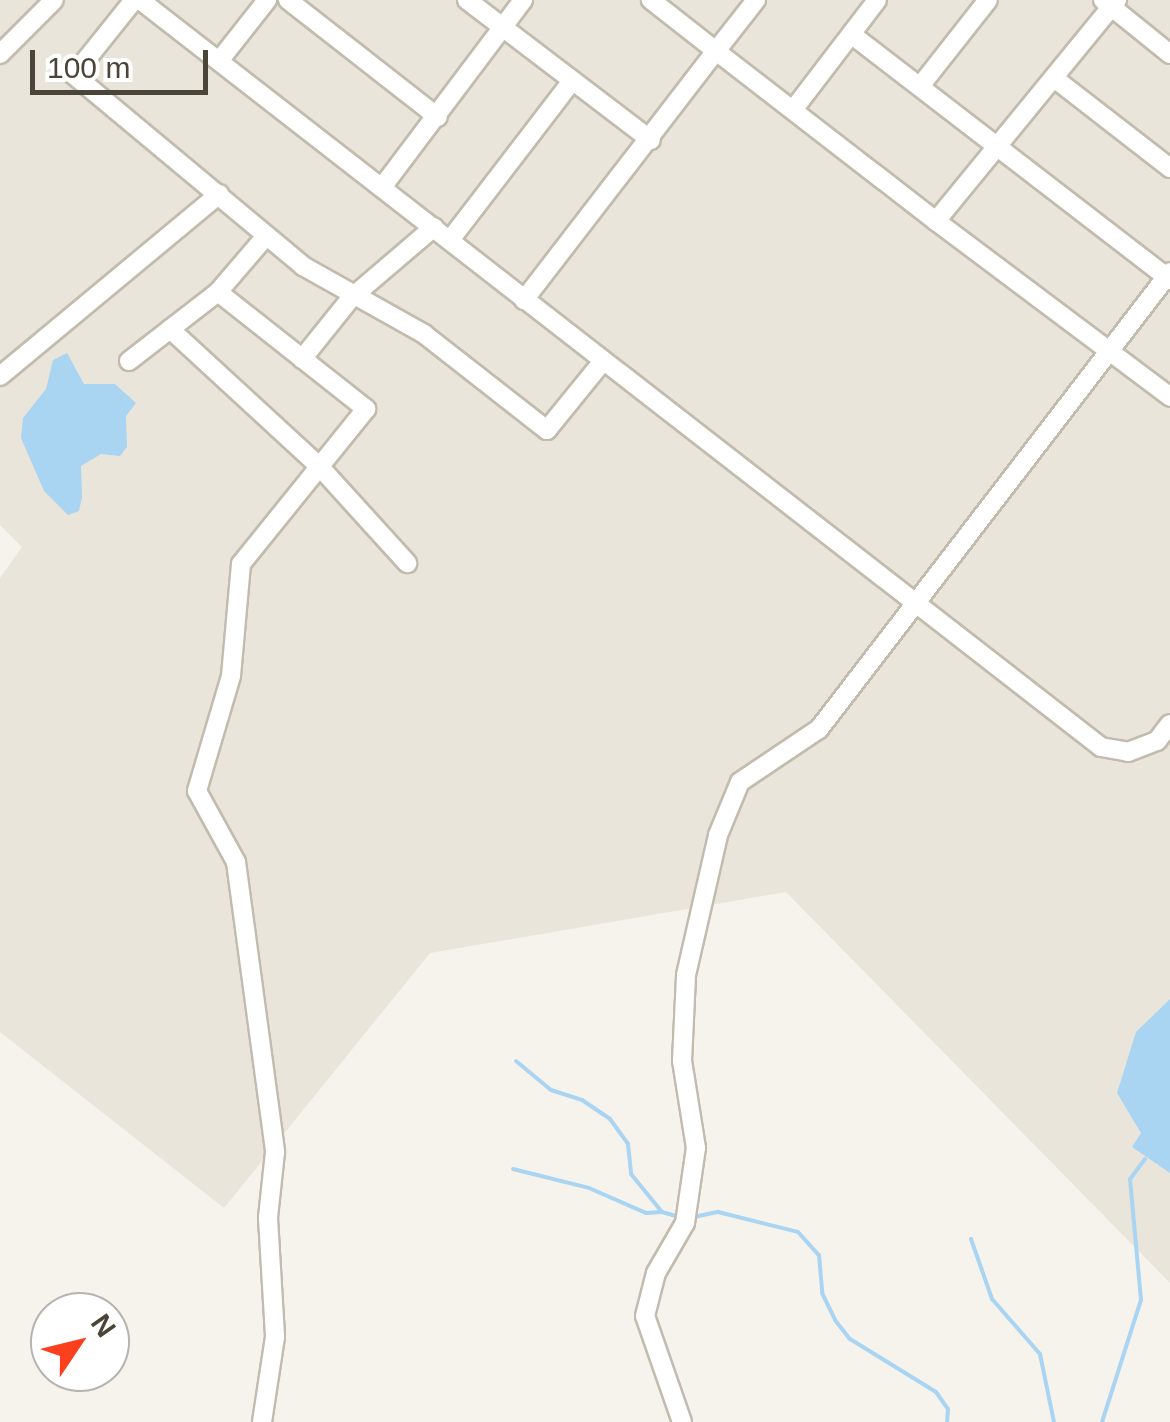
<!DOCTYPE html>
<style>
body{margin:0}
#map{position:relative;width:1170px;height:1422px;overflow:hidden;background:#f6f3ec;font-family:Helvetica,sans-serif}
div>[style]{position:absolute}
.residential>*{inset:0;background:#eae5da}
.water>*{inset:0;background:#a9d4f2}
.stream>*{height:4px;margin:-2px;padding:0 2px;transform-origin:2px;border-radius:2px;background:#a9d4f2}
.roads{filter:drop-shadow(2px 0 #c2bbae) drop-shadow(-2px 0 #c2bbae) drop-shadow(0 2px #c2bbae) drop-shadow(0 -2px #c2bbae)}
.minor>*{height:18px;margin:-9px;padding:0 9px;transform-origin:9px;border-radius:9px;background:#fff}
span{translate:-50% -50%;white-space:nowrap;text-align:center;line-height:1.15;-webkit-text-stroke:8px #fff;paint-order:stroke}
.north{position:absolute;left:30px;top:1292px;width:100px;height:100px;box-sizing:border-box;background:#fff;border:2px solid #b7b4b0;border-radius:50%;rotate:55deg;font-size:28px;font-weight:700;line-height:40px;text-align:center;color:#4b4439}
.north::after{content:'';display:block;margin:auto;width:35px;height:45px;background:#fc3f1d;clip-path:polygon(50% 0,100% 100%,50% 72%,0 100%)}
.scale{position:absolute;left:30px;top:50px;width:178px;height:45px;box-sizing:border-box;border:5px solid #4b4439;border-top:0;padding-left:12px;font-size:30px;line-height:35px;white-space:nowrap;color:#4b4439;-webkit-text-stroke:8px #fff;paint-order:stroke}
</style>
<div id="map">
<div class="residential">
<div style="clip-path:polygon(0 0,1170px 0,1170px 1283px,786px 892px,430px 953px,224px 1208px,0 1032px,0 578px,22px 547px,0 525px)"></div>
</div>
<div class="water">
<div style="clip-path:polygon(67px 353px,84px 384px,115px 384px,136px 403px,126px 416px,127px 447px,120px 456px,101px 454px,81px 466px,82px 497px,79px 511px,68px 515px,44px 491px,21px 438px,23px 418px,46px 389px,53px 360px)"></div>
<div style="clip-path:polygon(1170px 999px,1170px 1173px,1132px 1147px,1141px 1133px,1117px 1093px,1136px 1032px)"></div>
</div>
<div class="stream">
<div style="left:516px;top:1061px;width:45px;rotate:39.6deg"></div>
<div style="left:551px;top:1090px;width:33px;rotate:18deg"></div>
<div style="left:582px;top:1100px;width:34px;rotate:34deg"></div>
<div style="left:610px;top:1119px;width:31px;rotate:54deg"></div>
<div style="left:628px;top:1144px;width:30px;rotate:84deg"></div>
<div style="left:631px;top:1174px;width:49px;rotate:50.8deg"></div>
<div style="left:662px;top:1212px;width:19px;rotate:16deg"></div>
<div style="left:513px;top:1169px;width:78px;rotate:14deg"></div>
<div style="left:589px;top:1188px;width:62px;rotate:23.7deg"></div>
<div style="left:646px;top:1213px;width:15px;rotate:-4deg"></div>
<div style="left:694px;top:1217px;width:25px;rotate:-12deg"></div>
<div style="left:718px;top:1212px;width:82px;rotate:14deg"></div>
<div style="left:798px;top:1232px;width:31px;rotate:48deg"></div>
<div style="left:819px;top:1255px;width:38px;rotate:85deg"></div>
<div style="left:822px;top:1293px;width:30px;rotate:64deg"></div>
<div style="left:835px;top:1320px;width:24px;rotate:52deg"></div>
<div style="left:850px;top:1339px;width:101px;rotate:31.6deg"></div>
<div style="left:936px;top:1392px;width:21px;rotate:55deg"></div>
<div style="left:948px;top:1409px;width:13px;rotate:94deg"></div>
<div style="left:971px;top:1239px;width:64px;rotate:70.7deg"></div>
<div style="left:992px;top:1299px;width:73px;rotate:48.9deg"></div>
<div style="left:1040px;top:1354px;width:69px;rotate:78.4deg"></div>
<div style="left:1102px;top:1422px;width:128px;rotate:-72.3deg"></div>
<div style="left:1141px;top:1300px;width:121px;rotate:-95.2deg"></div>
<div style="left:1130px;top:1179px;width:25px;rotate:-53deg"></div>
</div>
<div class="roads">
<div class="minor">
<div style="left:134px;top:0;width:96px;rotate:128.7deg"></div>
<div style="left:74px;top:75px;width:298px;rotate:39.8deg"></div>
<div style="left:303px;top:266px;width:139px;rotate:29.3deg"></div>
<div style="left:424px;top:334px;width:156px;rotate:38deg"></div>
<div style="left:547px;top:430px;width:89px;rotate:-50.9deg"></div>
<div style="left:140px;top:0;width:1217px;rotate:37.86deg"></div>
<div style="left:1101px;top:747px;width:27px;rotate:10deg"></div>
<div style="left:1128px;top:752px;width:31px;rotate:-21deg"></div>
<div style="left:1157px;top:741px;width:21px;rotate:-53deg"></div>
<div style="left:288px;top:0;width:190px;rotate:38deg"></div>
<div style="left:467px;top:0;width:231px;rotate:37.3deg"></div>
<div style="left:756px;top:0;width:65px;rotate:128.1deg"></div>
<div style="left:716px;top:51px;width:278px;rotate:37.7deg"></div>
<div style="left:936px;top:221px;width:286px;rotate:-50.7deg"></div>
<div style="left:1103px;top:0;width:86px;rotate:38.9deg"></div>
<div style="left:851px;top:34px;width:403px;rotate:37.6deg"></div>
<div style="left:0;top:54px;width:76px;rotate:-45deg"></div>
<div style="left:219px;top:61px;width:78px;rotate:-51.8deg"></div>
<div style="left:1054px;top:78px;width:147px;rotate:37.8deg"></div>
<div style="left:921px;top:85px;width:108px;rotate:-51.8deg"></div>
<div style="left:793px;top:110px;width:138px;rotate:-52.6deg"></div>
<div style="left:383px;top:186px;width:233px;rotate:-53deg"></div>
<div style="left:936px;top:221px;width:293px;rotate:36.9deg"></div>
<div style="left:450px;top:240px;width:200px;rotate:-52.5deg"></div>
<div style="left:218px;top:292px;width:189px;rotate:38.3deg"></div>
<div style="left:366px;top:409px;width:199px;rotate:128.9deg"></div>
<div style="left:241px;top:564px;width:112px;rotate:95.1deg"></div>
<div style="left:231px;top:676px;width:120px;rotate:106.5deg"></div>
<div style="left:197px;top:791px;width:81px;rotate:61.2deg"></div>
<div style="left:236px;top:862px;width:293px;rotate:82.3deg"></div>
<div style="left:275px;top:1152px;width:66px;rotate:96.1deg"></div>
<div style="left:268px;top:1218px;width:119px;rotate:86.6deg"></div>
<div style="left:275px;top:1337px;width:86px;rotate:98.7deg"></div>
<div style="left:524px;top:300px;width:314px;rotate:-52.4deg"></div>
<div style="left:716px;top:51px;width:83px;rotate:-141.9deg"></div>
<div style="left:170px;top:329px;width:204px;rotate:42.6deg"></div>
<div style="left:320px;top:467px;width:130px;rotate:47.8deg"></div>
<div style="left:302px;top:359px;width:78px;rotate:-51.2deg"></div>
<div style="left:351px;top:298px;width:109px;rotate:-40.5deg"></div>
<div style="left:129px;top:361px;width:113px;rotate:-37.8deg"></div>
<div style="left:218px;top:292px;width:74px;rotate:-49.4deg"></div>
<div style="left:0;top:376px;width:285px;rotate:-39.7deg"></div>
<div style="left:682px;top:1422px;width:112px;rotate:-109.2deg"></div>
<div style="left:645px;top:1316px;width:44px;rotate:-75.7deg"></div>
<div style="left:656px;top:1273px;width:58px;rotate:-59.9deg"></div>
<div style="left:685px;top:1223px;width:76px;rotate:-81.7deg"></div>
<div style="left:696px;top:1148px;width:88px;rotate:-99.1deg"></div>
<div style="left:682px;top:1061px;width:86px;rotate:-87.3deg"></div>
<div style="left:686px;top:975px;width:144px;rotate:-77.1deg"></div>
<div style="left:718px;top:835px;width:57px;rotate:-67.5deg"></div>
<div style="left:740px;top:782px;width:95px;rotate:-33.9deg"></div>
<div style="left:819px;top:729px;width:576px;rotate:-52.47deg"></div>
</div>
</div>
<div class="north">N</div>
<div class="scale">100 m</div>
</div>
